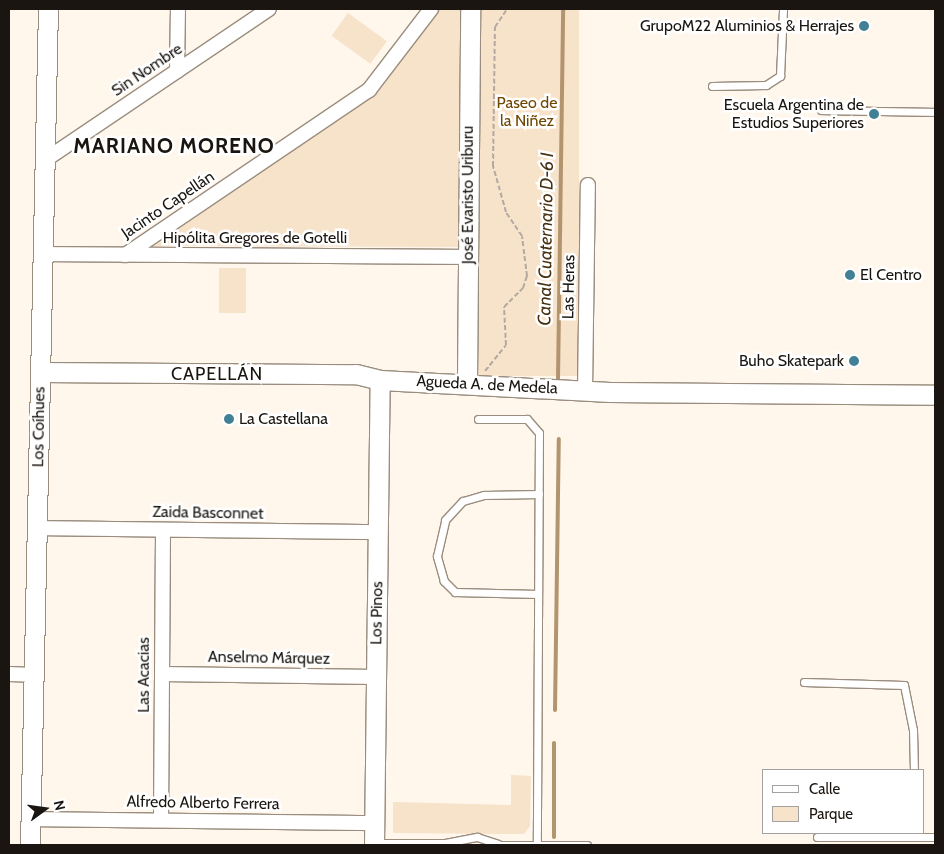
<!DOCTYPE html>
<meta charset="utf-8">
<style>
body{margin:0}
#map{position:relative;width:944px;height:854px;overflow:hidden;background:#fff6ec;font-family:Cabin,sans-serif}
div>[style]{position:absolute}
.green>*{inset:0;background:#f7e2ca;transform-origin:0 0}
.stream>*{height:4px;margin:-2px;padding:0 2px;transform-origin:2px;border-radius:2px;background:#b2946e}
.path>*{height:2px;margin-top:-1px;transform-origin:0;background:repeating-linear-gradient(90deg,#b2aaa2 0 5px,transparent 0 7.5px)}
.roads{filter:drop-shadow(1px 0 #9a8d7e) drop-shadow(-1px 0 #9a8d7e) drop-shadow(0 1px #9a8d7e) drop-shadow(0 -1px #9a8d7e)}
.lane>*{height:7px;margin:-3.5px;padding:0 3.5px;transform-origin:3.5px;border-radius:3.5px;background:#fff}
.street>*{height:14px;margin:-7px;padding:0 7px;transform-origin:7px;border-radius:7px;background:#fff}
.secondary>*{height:19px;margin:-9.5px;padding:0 9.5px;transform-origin:9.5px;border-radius:9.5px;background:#fff}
.dots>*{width:14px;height:14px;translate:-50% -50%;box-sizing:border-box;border:2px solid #fff;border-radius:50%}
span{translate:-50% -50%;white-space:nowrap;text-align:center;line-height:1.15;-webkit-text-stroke:5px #fff;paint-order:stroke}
.poi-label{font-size:16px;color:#1a1510}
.right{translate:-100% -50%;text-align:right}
.left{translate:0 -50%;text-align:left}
.street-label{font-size:16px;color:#1a1510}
.park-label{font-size:16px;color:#6f4600}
.water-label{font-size:18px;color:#473011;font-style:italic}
.neighbourhood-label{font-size:18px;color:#1a1510;letter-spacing:1px}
.district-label{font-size:21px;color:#1a1510;font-weight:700;letter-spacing:1px}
.frame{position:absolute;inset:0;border:10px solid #1a1510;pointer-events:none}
.legend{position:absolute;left:762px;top:769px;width:162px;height:65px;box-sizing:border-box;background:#fff;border:1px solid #a3a19f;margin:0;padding:6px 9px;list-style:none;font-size:15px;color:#1a1510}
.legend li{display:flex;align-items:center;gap:10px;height:25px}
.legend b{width:25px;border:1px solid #a3a19f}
.north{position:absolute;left:20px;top:784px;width:50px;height:50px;-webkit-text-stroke:4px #fff;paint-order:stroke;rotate:76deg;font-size:14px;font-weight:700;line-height:20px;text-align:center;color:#1a1510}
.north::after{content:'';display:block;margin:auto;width:18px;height:22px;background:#1a1510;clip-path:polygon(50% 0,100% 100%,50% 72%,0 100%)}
</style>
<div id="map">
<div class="green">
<div style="clip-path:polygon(439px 9px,463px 9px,459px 247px,154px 246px,375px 94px)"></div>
<div style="left:477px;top:9px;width:102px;height:367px"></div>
<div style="left:348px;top:13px;width:48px;height:28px;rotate:36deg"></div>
<div style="left:219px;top:268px;width:27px;height:45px"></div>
<div style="clip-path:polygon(511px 775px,531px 776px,530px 826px,524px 834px,393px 833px,393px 802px,511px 805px)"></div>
</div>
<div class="stream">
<div style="left:558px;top:379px;width:370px;rotate:-89.2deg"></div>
<div style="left:555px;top:710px;width:271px;rotate:-89.2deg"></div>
<div style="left:554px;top:837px;width:94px;rotate:-90deg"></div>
</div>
<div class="path">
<div style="left:485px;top:371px;width:33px;rotate:-51deg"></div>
<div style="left:506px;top:345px;width:38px;rotate:-93deg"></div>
<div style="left:504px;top:307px;width:27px;rotate:-45deg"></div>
<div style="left:523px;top:288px;width:13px;rotate:-72deg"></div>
<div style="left:527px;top:276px;width:40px;rotate:-97.1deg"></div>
<div style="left:522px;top:236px;width:29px;rotate:-124deg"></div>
<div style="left:506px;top:212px;width:48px;rotate:-105.8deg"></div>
<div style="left:493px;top:166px;width:139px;rotate:-89.2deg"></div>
<div style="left:495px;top:27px;width:22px;rotate:-56deg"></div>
</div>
<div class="roads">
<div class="lane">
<div style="left:712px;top:86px;width:54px;rotate:-1.1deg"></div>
<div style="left:766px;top:85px;width:17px;rotate:-33deg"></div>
<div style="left:780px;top:76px;width:67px;rotate:-87.4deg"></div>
<div style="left:821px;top:110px;width:114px;rotate:1deg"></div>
<div style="left:478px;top:419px;width:49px"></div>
<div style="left:527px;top:419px;width:18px;rotate:49deg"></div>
<div style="left:539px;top:433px;width:412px;rotate:90.3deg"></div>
<div style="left:538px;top:594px;width:83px;rotate:-178.6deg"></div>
<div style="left:455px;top:592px;width:16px;rotate:-135deg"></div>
<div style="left:444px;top:581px;width:26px;rotate:-106deg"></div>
<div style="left:437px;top:556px;width:37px;rotate:-77deg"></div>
<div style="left:445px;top:520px;width:26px;rotate:-47deg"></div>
<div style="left:463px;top:501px;width:22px;rotate:-16deg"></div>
<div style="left:484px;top:495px;width:55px;rotate:-1deg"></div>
<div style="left:804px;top:682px;width:100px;rotate:1.7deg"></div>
<div style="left:904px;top:685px;width:46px;rotate:78.7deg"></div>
<div style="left:913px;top:730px;width:40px;rotate:88.6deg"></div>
<div style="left:817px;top:837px;width:118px"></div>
<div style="left:376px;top:843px;width:69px"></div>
<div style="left:445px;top:843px;width:33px;rotate:-11deg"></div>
<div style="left:477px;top:837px;width:22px;rotate:18deg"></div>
<div style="left:495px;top:845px;width:92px"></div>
</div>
<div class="street">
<div style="left:177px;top:71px;width:62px;rotate:-89.1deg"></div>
<div style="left:45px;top:160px;width:270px;rotate:-34deg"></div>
<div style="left:43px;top:254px;width:425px;rotate:0.4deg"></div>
<div style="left:125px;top:255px;width:295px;rotate:-34.1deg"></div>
<div style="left:369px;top:90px;width:102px;rotate:-52.6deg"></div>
<div style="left:585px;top:391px;width:206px;rotate:-89.2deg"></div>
<div style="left:37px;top:528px;width:341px;rotate:0.7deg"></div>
<div style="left:9px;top:674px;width:25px;rotate:2deg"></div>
<div style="left:162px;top:674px;width:214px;rotate:0.8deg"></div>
<div style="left:31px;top:819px;width:343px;rotate:0.7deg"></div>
<div style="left:161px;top:820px;width:290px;rotate:-89.6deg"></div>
</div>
<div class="secondary">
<div style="left:40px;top:372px;width:316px;rotate:0.4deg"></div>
<div style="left:356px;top:374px;width:25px;rotate:14deg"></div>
<div style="left:380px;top:380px;width:230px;rotate:3deg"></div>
<div style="left:610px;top:392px;width:325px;rotate:0.5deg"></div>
<div style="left:467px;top:381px;width:372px;rotate:-89.5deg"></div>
<div style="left:30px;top:845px;width:836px;rotate:-88.77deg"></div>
<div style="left:374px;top:845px;width:465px;rotate:-89.3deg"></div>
</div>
</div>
<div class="dots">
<div style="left:864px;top:26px;background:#418095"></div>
<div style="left:874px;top:114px;background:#418095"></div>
<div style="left:850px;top:275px;background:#418095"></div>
<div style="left:854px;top:361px;background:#418095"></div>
<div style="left:229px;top:419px;background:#418095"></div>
</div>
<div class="poi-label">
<span class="right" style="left:854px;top:26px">GrupoM22 Aluminios &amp; Herrajes</span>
<span class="right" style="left:864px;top:114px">Escuela Argentina de<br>Estudios Superiores</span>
<span class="left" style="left:860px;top:275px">El Centro</span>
<span class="right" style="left:844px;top:361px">Buho Skatepark</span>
<span class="left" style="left:239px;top:419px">La Castellana</span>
</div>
<div class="street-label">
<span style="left:147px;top:70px;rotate:-34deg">Sin Nombre</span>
<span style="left:468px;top:195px;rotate:-90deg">José Evaristo Uriburu</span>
<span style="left:168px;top:205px;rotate:-34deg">Jacinto Capellán</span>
<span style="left:255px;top:238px">Hipólita Gregores de Gotelli</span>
<span style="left:569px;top:287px;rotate:-89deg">Las Heras</span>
<span style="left:487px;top:385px;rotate:3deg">Agueda A. de Medela</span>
<span style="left:39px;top:427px;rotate:-89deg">Los Coíhues</span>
<span style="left:208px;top:513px;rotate:1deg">Zaida Basconnet</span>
<span style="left:377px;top:613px;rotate:-89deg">Los Pinos</span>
<span style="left:269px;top:658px;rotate:1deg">Anselmo Márquez</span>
<span style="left:144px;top:675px;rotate:-90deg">Las Acacias</span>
<span style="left:203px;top:803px;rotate:1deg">Alfredo Alberto Ferrera</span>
</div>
<div class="park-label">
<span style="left:527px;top:112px">Paseo de<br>la Niñez</span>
</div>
<div class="water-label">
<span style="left:546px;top:239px;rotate:-89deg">Canal Cuaternario D-6 I</span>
</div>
<div class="neighbourhood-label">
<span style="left:217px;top:374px">CAPELLÁN</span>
</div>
<div class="district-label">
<span style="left:174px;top:146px">MARIANO MORENO</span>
</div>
<div class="frame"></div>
<ul class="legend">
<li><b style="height:6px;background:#fff"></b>Calle</li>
<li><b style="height:14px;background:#f7e2ca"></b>Parque</li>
</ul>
<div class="north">N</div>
</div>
